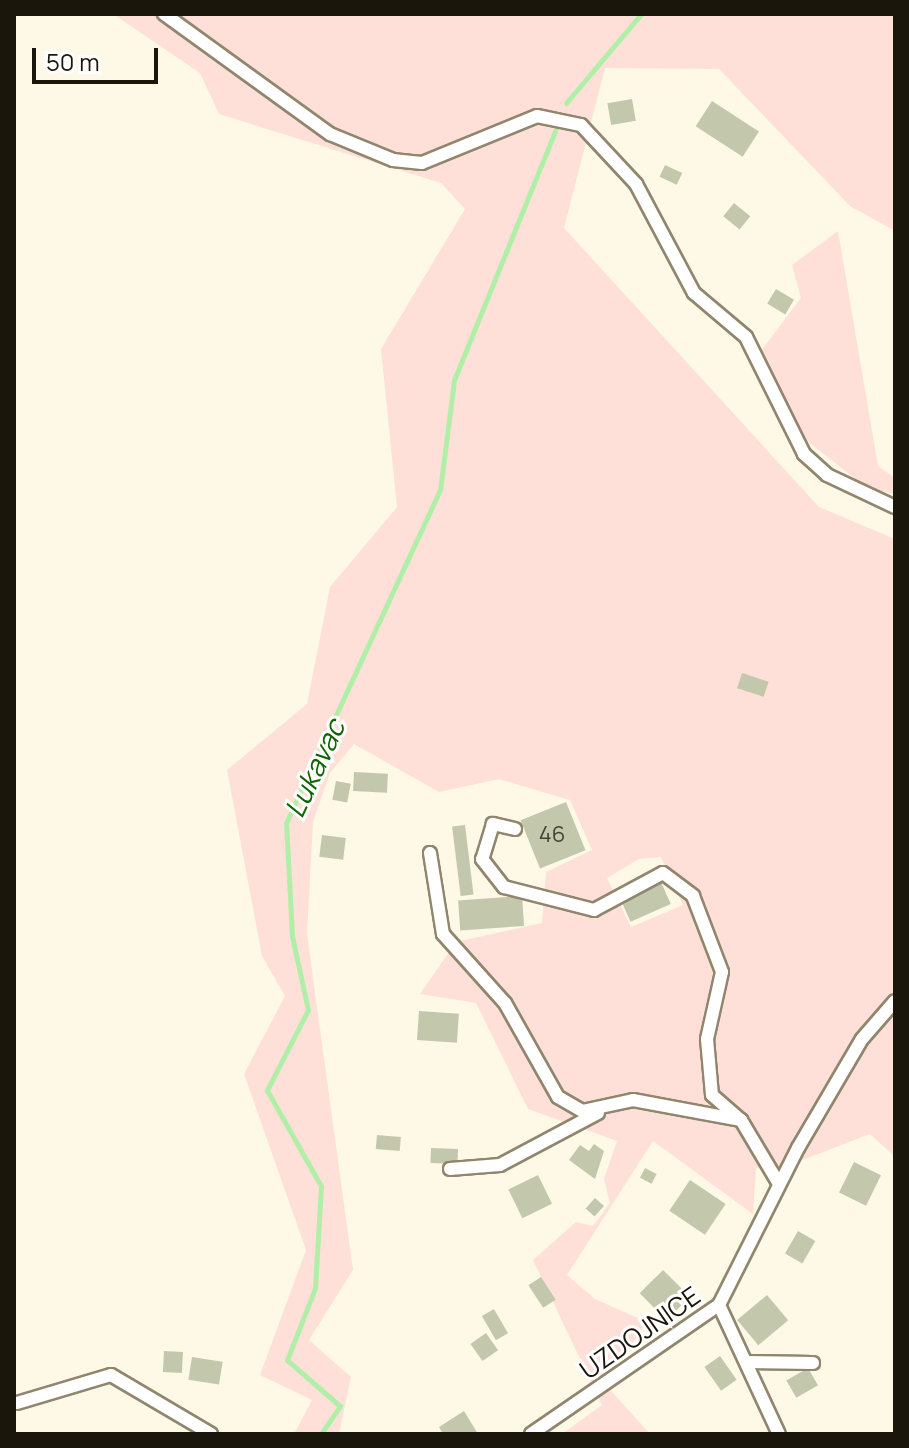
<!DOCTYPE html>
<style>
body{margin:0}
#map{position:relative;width:909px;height:1448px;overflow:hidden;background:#fef8e7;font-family:Manrope,sans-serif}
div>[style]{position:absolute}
.green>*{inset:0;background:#fee0d8}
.stream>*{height:5px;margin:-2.5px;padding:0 2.5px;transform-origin:2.5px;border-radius:2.5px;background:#b1efa8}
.building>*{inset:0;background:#c3c8ac;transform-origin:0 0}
.roads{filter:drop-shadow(2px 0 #90866d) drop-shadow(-2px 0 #90866d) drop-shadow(0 2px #90866d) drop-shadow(0 -2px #90866d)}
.street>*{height:12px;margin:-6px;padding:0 6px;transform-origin:6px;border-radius:6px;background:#fff}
span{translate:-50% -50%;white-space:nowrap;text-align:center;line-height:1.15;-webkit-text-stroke:6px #fff;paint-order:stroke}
.number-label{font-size:22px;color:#444234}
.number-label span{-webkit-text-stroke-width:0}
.street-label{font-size:26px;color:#1a160c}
.water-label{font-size:28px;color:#106403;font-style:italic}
.frame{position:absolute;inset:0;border:16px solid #1a160c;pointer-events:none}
.scale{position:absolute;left:32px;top:48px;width:126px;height:36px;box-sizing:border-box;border:4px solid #1a160c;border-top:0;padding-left:10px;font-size:24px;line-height:28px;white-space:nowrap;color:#1a160c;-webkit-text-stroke:6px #fff;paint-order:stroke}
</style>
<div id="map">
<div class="green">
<div style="clip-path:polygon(evenodd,113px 14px,895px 14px,895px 231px,850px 206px,719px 69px,605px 68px,564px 228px,819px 507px,895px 539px,895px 1157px,870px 1134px,774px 1171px,756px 1168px,753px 1214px,653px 1141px,567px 1275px,595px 1299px,647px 1322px,605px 1384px,650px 1434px,562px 1434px,602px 1405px,533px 1260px,576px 1222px,593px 1226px,610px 1203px,604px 1179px,617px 1141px,528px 1109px,476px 1003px,420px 994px,456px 942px,542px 923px,546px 872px,592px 850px,570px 800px,499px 779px,439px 792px,354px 744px,330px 773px,313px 822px,307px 934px,353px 1270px,309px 1340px,351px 1377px,339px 1434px,294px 1434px,312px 1400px,260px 1375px,306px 1250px,244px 1074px,285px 996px,262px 956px,227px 770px,307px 704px,330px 587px,397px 507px,381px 349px,465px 209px,441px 183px,219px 114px,200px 73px,113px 14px,661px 857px,683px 905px,631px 927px,607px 878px,639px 859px,661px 857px)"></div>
<div style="clip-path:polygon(838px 231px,878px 466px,895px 478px,895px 494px,867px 488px,797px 433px,760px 352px,801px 298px,792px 265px)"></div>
</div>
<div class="stream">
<div style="left:566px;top:103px;width:116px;rotate:-49.9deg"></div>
<div style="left:321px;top:1434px;width:34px;rotate:-56deg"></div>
<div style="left:340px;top:1406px;width:70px;rotate:-139deg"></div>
<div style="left:287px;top:1360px;width:77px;rotate:-68.7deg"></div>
<div style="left:315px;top:1288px;width:102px;rotate:-86.6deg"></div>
<div style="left:321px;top:1186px;width:110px;rotate:-119.4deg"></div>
<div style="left:267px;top:1090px;width:90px;rotate:-62.9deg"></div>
<div style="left:308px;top:1010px;width:76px;rotate:-102.2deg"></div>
<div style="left:292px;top:936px;width:113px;rotate:-93deg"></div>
<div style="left:286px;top:823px;width:367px;rotate:-65.2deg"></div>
<div style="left:440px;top:490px;width:111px;rotate:-82.7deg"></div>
<div style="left:454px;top:380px;width:271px;rotate:-67.9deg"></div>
</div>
<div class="building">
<div style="left:632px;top:99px;width:22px;height:25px;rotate:80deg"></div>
<div style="left:712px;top:101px;width:56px;height:30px;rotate:33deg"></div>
<div style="left:665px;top:165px;width:19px;height:13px;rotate:25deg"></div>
<div style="left:734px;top:203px;width:21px;height:17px;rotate:39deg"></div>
<div style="left:776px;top:289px;width:21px;height:17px;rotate:31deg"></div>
<div style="left:742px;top:673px;width:28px;height:16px;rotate:18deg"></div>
<div style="left:354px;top:772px;width:34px;height:19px;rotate:3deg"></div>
<div style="left:336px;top:781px;width:15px;height:19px;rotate:11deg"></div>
<div style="left:566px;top:802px;width:52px;height:49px;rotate:68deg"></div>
<div style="left:465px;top:825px;width:70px;height:13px;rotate:83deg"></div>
<div style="left:322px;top:835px;width:24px;height:22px;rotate:7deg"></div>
<div style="left:661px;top:882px;width:24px;height:44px;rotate:66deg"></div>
<div style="left:522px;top:896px;width:30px;height:64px;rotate:86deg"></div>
<div style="left:419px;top:1011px;width:40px;height:29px;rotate:4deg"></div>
<div style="left:377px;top:1135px;width:24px;height:14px;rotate:5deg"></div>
<div style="clip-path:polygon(594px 1144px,604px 1151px,595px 1179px,569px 1160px,580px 1145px,589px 1151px)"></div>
<div style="left:431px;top:1148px;width:27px;height:15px;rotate:2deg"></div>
<div style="left:854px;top:1162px;width:30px;height:34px;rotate:26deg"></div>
<div style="left:645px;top:1168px;width:13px;height:11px;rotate:27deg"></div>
<div style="left:538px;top:1175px;width:32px;height:33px;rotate:64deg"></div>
<div style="left:690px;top:1180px;width:43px;height:37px;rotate:34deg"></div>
<div style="left:595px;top:1198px;width:12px;height:14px;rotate:42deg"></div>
<div style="left:798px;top:1231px;width:20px;height:26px;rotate:30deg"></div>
<div style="left:663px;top:1270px;width:38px;height:33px;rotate:45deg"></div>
<div style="left:541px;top:1277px;width:27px;height:15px;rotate:57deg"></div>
<div style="left:767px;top:1295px;width:33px;height:39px;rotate:50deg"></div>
<div style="left:494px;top:1309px;width:28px;height:14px;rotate:60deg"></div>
<div style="left:486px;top:1333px;width:21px;height:19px;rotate:55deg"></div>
<div style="left:164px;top:1351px;width:19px;height:21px;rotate:3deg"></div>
<div style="left:720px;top:1356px;width:29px;height:19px;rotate:55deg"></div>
<div style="left:192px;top:1357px;width:31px;height:23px;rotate:9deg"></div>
<div style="left:808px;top:1368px;width:20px;height:25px;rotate:60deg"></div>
<div style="clip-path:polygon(464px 1411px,478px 1434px,443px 1434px,439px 1427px)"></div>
</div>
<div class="roads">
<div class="street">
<div style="left:164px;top:14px;width:205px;rotate:35.9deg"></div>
<div style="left:330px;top:134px;width:68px;rotate:22.4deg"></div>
<div style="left:393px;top:160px;width:29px;rotate:6deg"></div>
<div style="left:422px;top:163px;width:124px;rotate:-22.2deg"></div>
<div style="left:537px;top:116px;width:45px;rotate:11.6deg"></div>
<div style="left:581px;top:125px;width:81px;rotate:47deg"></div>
<div style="left:636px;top:184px;width:123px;rotate:62deg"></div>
<div style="left:694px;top:293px;width:68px;rotate:40.2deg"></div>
<div style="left:746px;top:337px;width:131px;rotate:63.6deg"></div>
<div style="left:804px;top:454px;width:31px;rotate:42deg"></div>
<div style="left:827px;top:475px;width:75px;rotate:25.2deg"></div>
<div style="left:515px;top:829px;width:23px;rotate:-167deg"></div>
<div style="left:493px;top:824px;width:37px;rotate:107deg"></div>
<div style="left:482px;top:859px;width:36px;rotate:52deg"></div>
<div style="left:504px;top:887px;width:93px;rotate:14.3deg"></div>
<div style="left:594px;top:910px;width:78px;rotate:-28.2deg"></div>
<div style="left:663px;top:873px;width:38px;rotate:37deg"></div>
<div style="left:693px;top:896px;width:81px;rotate:69.1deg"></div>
<div style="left:722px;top:972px;width:69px;rotate:102.6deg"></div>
<div style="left:707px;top:1039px;width:56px;rotate:84.9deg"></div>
<div style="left:712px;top:1095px;width:38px;rotate:41deg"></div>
<div style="left:430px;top:853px;width:82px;rotate:80.9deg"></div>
<div style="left:443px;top:934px;width:93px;rotate:48.1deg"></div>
<div style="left:505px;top:1003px;width:108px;rotate:60.6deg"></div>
<div style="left:558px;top:1097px;width:28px;rotate:30deg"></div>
<div style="left:582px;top:1111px;width:52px;rotate:-12.2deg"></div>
<div style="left:633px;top:1100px;width:110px;rotate:10.5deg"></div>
<div style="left:741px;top:1120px;width:74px;rotate:59.3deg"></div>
<div style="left:450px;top:1169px;width:50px;rotate:-4.6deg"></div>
<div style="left:500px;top:1165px;width:111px;rotate:-28deg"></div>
<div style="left:719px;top:1305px;width:142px;rotate:65.1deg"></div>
<div style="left:747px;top:1362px;width:66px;rotate:0.9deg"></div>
<div style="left:17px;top:1403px;width:98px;rotate:-16.6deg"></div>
<div style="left:111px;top:1375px;width:116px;rotate:30.5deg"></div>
<div style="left:531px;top:1434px;width:228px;rotate:-34.5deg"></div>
<div style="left:719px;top:1305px;width:176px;rotate:-63.3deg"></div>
<div style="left:798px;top:1148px;width:126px;rotate:-59.6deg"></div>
<div style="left:862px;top:1039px;width:50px;rotate:-49deg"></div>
</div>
</div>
<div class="number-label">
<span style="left:552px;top:835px">46</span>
</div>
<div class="street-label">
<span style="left:640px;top:1333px;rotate:-35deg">UZDOJNICE</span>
</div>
<div class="water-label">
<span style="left:314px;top:768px;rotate:-65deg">Lukavac</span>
</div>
<div class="frame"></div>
<div class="scale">50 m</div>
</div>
